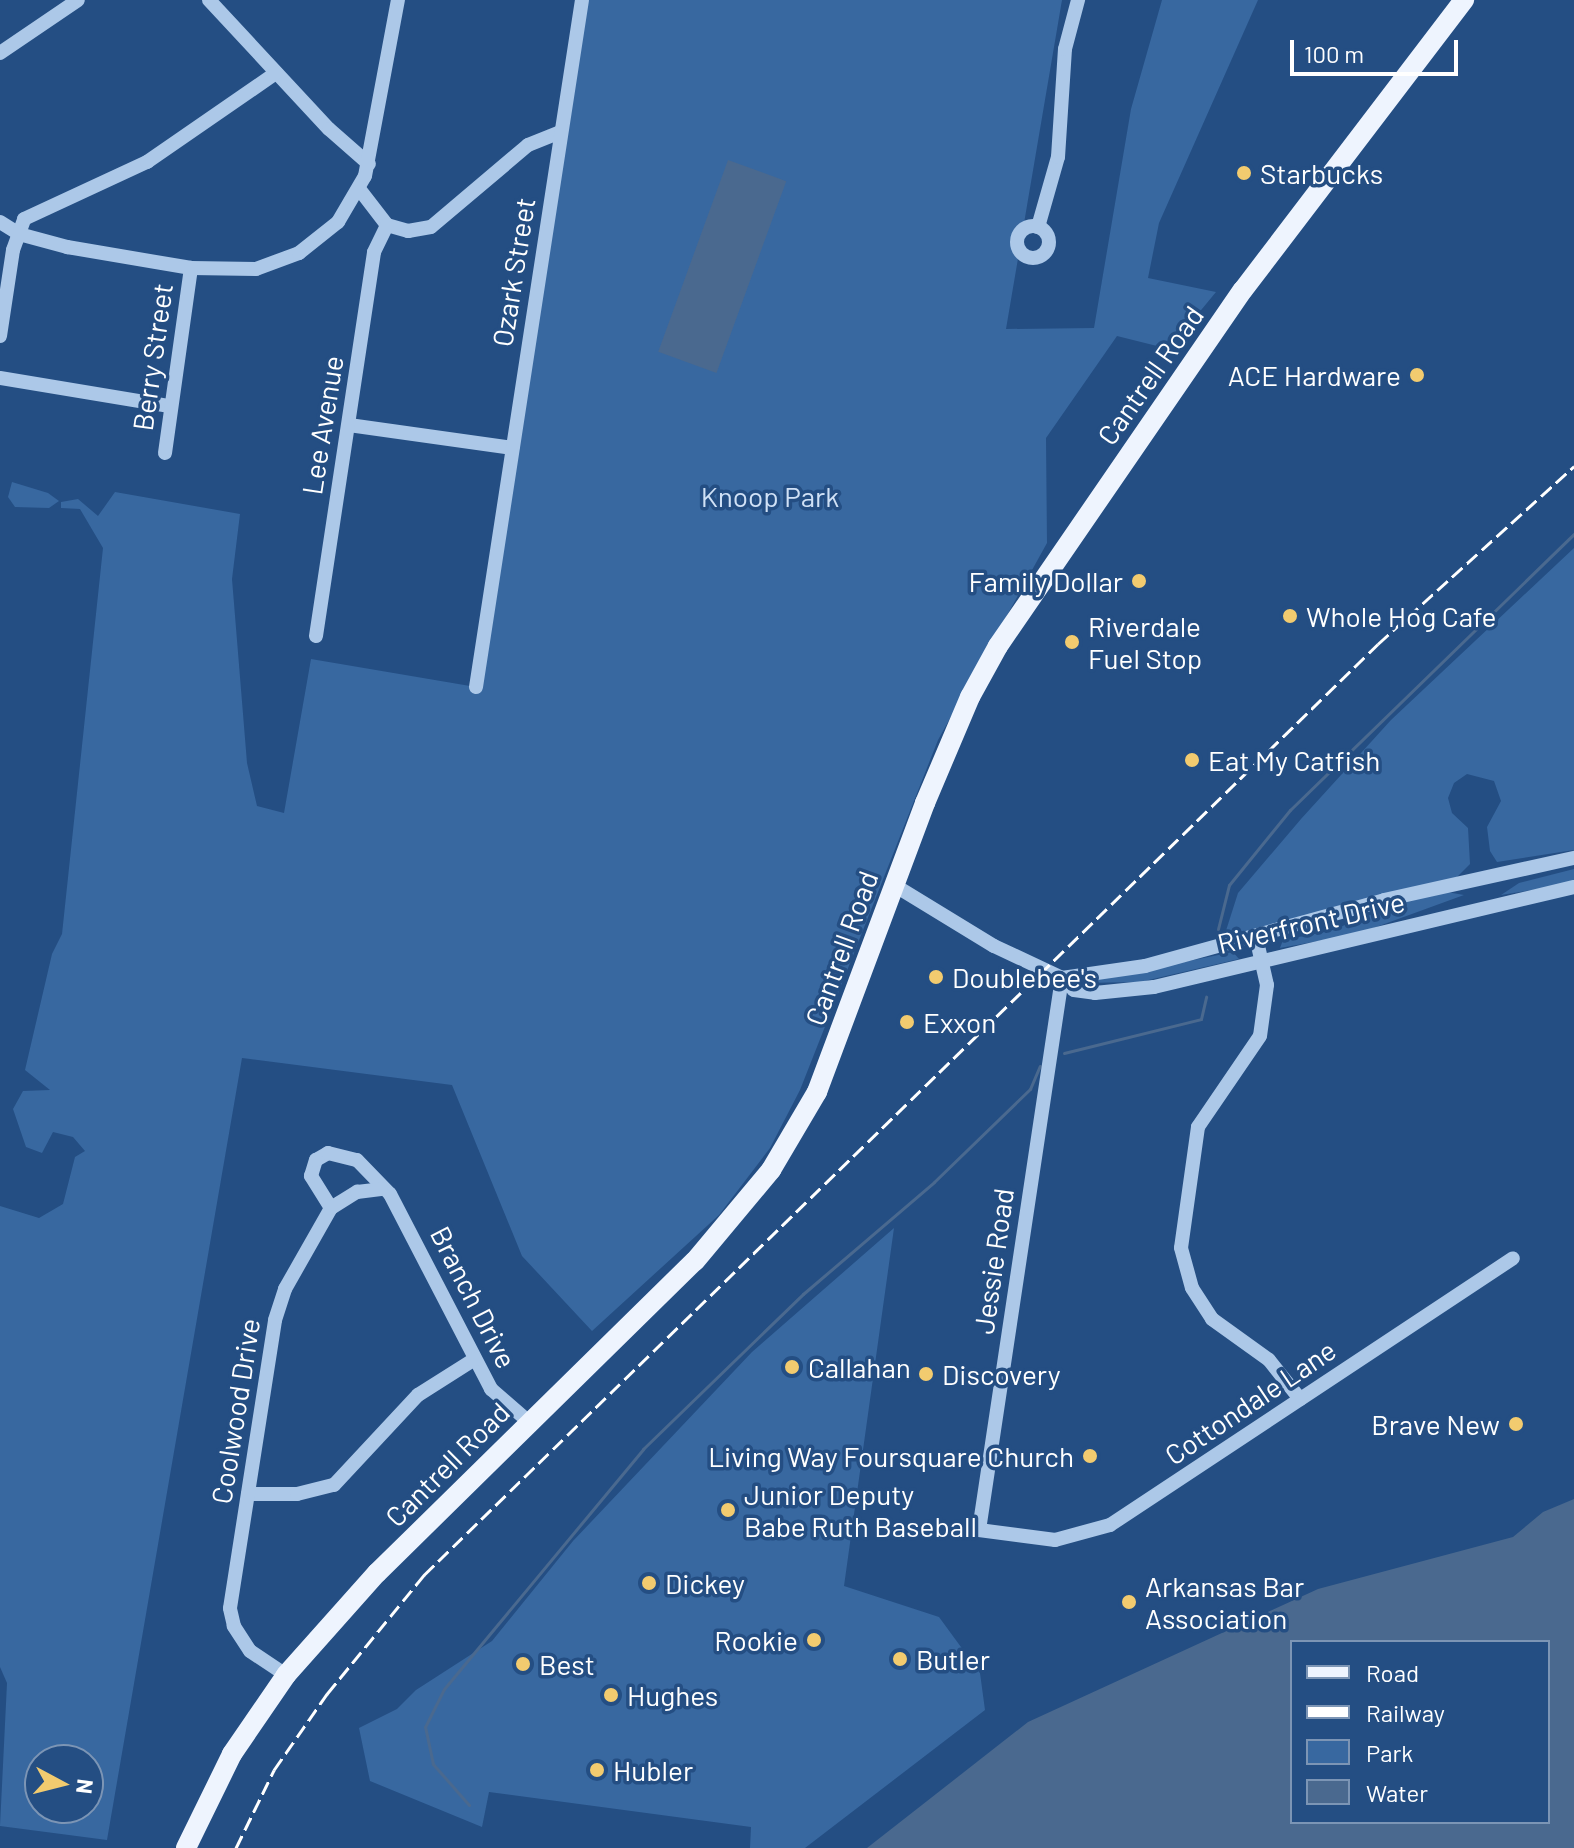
<!DOCTYPE html>
<style>
body{margin:0}
#map{position:relative;width:1574px;height:1848px;overflow:hidden;background:#244e83;font-family:Barlow,sans-serif}
div>[style]{position:absolute}
.green>*{inset:0;background:#3868a0}
.water>*{inset:0;background:#4a698f;transform-origin:0 0}
.stream>*{height:3px;margin:-1.5px;padding:0 1.5px;transform-origin:1.5px;border-radius:1.5px;background:#4a698f}
.minor>*{height:14px;margin:-7px;padding:0 7px;transform-origin:7px;border-radius:7px;background:#acc8e8}
.minor>.ring{margin:-7px;padding:0;box-sizing:content-box;background:none;border:14px solid #acc8e8;border-radius:50%}
.major>*{height:20px;margin:-10px;padding:0 10px;transform-origin:10px;border-radius:10px;background:#eef4fe}
.rail>*{height:3px;margin-top:-1.5px;transform-origin:0;background:repeating-linear-gradient(90deg,#fff 0 14px,transparent 0 20px)}
.dots>*{width:22px;height:22px;translate:-50% -50%;box-sizing:border-box;border:4px solid #244e83;border-radius:50%}
span{translate:-50% -50%;white-space:nowrap;text-align:center;line-height:1.15;-webkit-text-stroke:7px #244e83;paint-order:stroke}
.poi-label{font-size:28px;color:#fff}
.left{translate:0 -50%;text-align:left}
.right{translate:-100% -50%;text-align:right}
.street-label{font-size:28px;color:#fff}
.park-label{font-size:28px;color:#d0e1f6}
.legend{position:absolute;left:1290px;top:1640px;width:260px;height:184px;box-sizing:border-box;background:#244e83;border:2px solid #7c95b5;margin:0;padding:10px 14px;list-style:none;font-size:24px;color:#fff}
.legend li{display:flex;align-items:center;gap:16px;height:40px}
.legend b{width:40px;border:2px solid #7c95b5}
.north{position:absolute;left:24px;top:1744px;width:80px;height:80px;box-sizing:border-box;background:#244e83;border:2px solid #7c95b5;border-radius:50%;rotate:97deg;font-size:22px;font-weight:700;line-height:32px;text-align:center;color:#fff}
.north::after{content:'';display:block;margin:auto;width:28px;height:36px;background:#f2cb6f;clip-path:polygon(50% 0,100% 100%,50% 72%,0 100%)}
.scale{position:absolute;left:1290px;top:40px;width:168px;height:36px;box-sizing:border-box;border:4px solid #fff;border-top:0;padding-left:10px;font-size:24px;line-height:28px;white-space:nowrap;color:#fff;-webkit-text-stroke:6px #244e83;paint-order:stroke}
</style>
<div id="map">
<div class="green">
<div style="clip-path:polygon(evenodd,577px 0,1062px 0,1006px 329px,1094px 328px,1131px 109px,1162px 0,1258px 0,1159px 223px,1148px 278px,1216px 292px,1169px 349px,1117px 336px,1046px 438px,1047px 543px,938px 740px,800px 1090px,770px 1148px,719px 1215px,592px 1331px,522px 1256px,452px 1085px,242px 1058px,107px 1840px,0 1826px,7px 1683px,0 1667px,0 1206px,39px 1218px,63px 1204px,75px 1157px,85px 1151px,73px 1137px,53px 1132px,42px 1153px,26px 1147px,13px 1109px,23px 1091px,50px 1090px,25px 1070px,52px 954px,62px 934px,103px 548px,80px 509px,61px 508px,61px 502px,78px 499px,98px 516px,115px 492px,240px 514px,232px 579px,247px 763px,257px 806px,284px 813px,311px 659px,476px 687px,577px 0,40px 1760px,88px 1760px,88px 1808px,40px 1808px,40px 1760px)"></div>
<div style="clip-path:polygon(12px 482px,48px 493px,59px 501px,49px 508px,15px 507px,8px 497px)"></div>
<div style="clip-path:polygon(1574px 548px,1574px 850px,1497px 862px,1490px 851px,1487px 827px,1501px 801px,1494px 781px,1467px 774px,1454px 783px,1448px 798px,1452px 813px,1468px 828px,1470px 864px,1456px 878px,1223px 940px,1238px 893px,1301px 819px,1391px 720px)"></div>
<div style="clip-path:polygon(1574px 869px,1574px 883px,1501px 895px,1519px 883px)"></div>
<div style="clip-path:polygon(1447px 892px,1464px 895px,1357px 934px,1280px 948px,1283px 940px,1330px 931px,1405px 901px)"></div>
<div style="clip-path:polygon(1233px 952px,1239px 959px,1140px 982px,1080px 983px)"></div>
<div style="clip-path:polygon(894px 1228px,844px 1586px,939px 1617px,980px 1673px,985px 1710px,805px 1848px,750px 1848px,751px 1827px,489px 1792px,482px 1827px,370px 1781px,359px 1728px,397px 1709px,416px 1690px,492px 1641px,573px 1541px,752px 1352px)"></div>
</div>
<div class="water">
<div style="left:728px;top:160px;width:62px;height:204px;rotate:20deg"></div>
<div style="clip-path:polygon(evenodd,1574px 1499px,1574px 1848px,867px 1848px,1028px 1722px,1318px 1589px,1513px 1537px,1543px 1512px,1574px 1499px,1292px 1642px,1548px 1642px,1548px 1822px,1292px 1822px,1292px 1642px)"></div>
</div>
<div class="stream">
<div style="left:1218px;top:929px;width:45px;rotate:-76deg"></div>
<div style="left:1229px;top:885px;width:97px;rotate:-50.9deg"></div>
<div style="left:1290px;top:810px;width:396px;rotate:-44.2deg"></div>
<div style="left:1064px;top:1053px;width:141px;rotate:-13.9deg"></div>
<div style="left:1201px;top:1019px;width:23px;rotate:-77deg"></div>
<div style="left:469px;top:1805px;width:55px;rotate:-131.3deg"></div>
<div style="left:433px;top:1764px;width:38px;rotate:-102deg"></div>
<div style="left:425px;top:1727px;width:42px;rotate:-63.4deg"></div>
<div style="left:444px;top:1689px;width:312px;rotate:-50.3deg"></div>
<div style="left:643px;top:1449px;width:223px;rotate:-44.1deg"></div>
<div style="left:803px;top:1294px;width:172px;rotate:-40.5deg"></div>
<div style="left:934px;top:1182px;width:134px;rotate:-44.1deg"></div>
<div style="left:1030px;top:1089px;width:25px;rotate:-67deg"></div>
</div>
<div class="minor">
<div style="left:209px;top:0;width:176px;rotate:47.1deg"></div>
<div style="left:329px;top:129px;width:53px;rotate:41.2deg"></div>
<div style="left:0;top:53px;width:94px;rotate:-34.2deg"></div>
<div style="left:360px;top:190px;width:44px;rotate:52.4deg"></div>
<div style="left:387px;top:225px;width:22px;rotate:16deg"></div>
<div style="left:408px;top:231px;width:23px;rotate:-10deg"></div>
<div style="left:431px;top:227px;width:127px;rotate:-40.2deg"></div>
<div style="left:528px;top:145px;width:35px;rotate:-22deg"></div>
<div style="left:0;top:222px;width:22px;rotate:32deg"></div>
<div style="left:19px;top:234px;width:50px;rotate:15.2deg"></div>
<div style="left:67px;top:247px;width:126px;rotate:9.6deg"></div>
<div style="left:191px;top:268px;width:65px;rotate:0.9deg"></div>
<div style="left:256px;top:269px;width:46px;rotate:-20.4deg"></div>
<div style="left:299px;top:253px;width:50px;rotate:-38.5deg"></div>
<div style="left:338px;top:222px;width:53px;rotate:-59.6deg"></div>
<div style="left:365px;top:176px;width:179px;rotate:-79.4deg"></div>
<div class="ring" style="left:1017px;top:226px;width:18px;height:18px"></div>
<div style="left:1038px;top:227px;width:73px;rotate:-74.1deg"></div>
<div style="left:1058px;top:157px;width:108px;rotate:-86.3deg"></div>
<div style="left:1065px;top:49px;width:51px;rotate:-75.1deg"></div>
<div style="left:0;top:336px;width:87px;rotate:-81.4deg"></div>
<div style="left:13px;top:250px;width:33px;rotate:-70deg"></div>
<div style="left:24px;top:219px;width:136px;rotate:-24.9deg"></div>
<div style="left:147px;top:162px;width:157px;rotate:-34.6deg"></div>
<div style="left:0;top:378px;width:172px;rotate:9.4deg"></div>
<div style="left:349px;top:425px;width:165px;rotate:8deg"></div>
<div style="left:165px;top:453px;width:187px;rotate:-82deg"></div>
<div style="left:316px;top:636px;width:388px;rotate:-81.4deg"></div>
<div style="left:374px;top:252px;width:30px;rotate:-64deg"></div>
<div style="left:476px;top:687px;width:695px;rotate:-81.23deg"></div>
<div style="left:894px;top:885px;width:117px;rotate:31.4deg"></div>
<div style="left:994px;top:946px;width:75px;rotate:25.2deg"></div>
<div style="left:1062px;top:978px;width:17px;rotate:45deg"></div>
<div style="left:1074px;top:990px;width:21px;rotate:8deg"></div>
<div style="left:1095px;top:993px;width:59px;rotate:-5.8deg"></div>
<div style="left:1154px;top:987px;width:432px;rotate:-13.4deg"></div>
<div style="left:1256px;top:937px;width:49px;rotate:77.1deg"></div>
<div style="left:1267px;top:985px;width:51px;rotate:97.8deg"></div>
<div style="left:1260px;top:1036px;width:110px;rotate:124.3deg"></div>
<div style="left:1198px;top:1127px;width:122px;rotate:98deg"></div>
<div style="left:1181px;top:1248px;width:41px;rotate:74.6deg"></div>
<div style="left:1192px;top:1288px;width:37px;rotate:57deg"></div>
<div style="left:1212px;top:1319px;width:70px;rotate:35.7deg"></div>
<div style="left:1269px;top:1360px;width:50px;rotate:51.5deg"></div>
<div style="left:1062px;top:978px;width:558px;rotate:98.55deg"></div>
<div style="left:979px;top:1530px;width:77px;rotate:7.5deg"></div>
<div style="left:1055px;top:1540px;width:57px;rotate:-15.3deg"></div>
<div style="left:1110px;top:1525px;width:483px;rotate:-33.5deg"></div>
<div style="left:1062px;top:978px;width:84px;rotate:-8.2deg"></div>
<div style="left:1145px;top:966px;width:248px;rotate:-15.4deg"></div>
<div style="left:1384px;top:900px;width:195px;rotate:-12.5deg"></div>
<div style="left:331px;top:1208px;width:38px;rotate:-122deg"></div>
<div style="left:311px;top:1176px;width:17px;rotate:-73deg"></div>
<div style="left:316px;top:1160px;width:14px;rotate:-30deg"></div>
<div style="left:328px;top:1153px;width:30px;rotate:14deg"></div>
<div style="left:357px;top:1160px;width:47px;rotate:45.9deg"></div>
<div style="left:390px;top:1194px;width:220px;rotate:62.6deg"></div>
<div style="left:491px;top:1389px;width:50px;rotate:41deg"></div>
<div style="left:248px;top:1494px;width:49px"></div>
<div style="left:297px;top:1494px;width:38px;rotate:-14deg"></div>
<div style="left:334px;top:1485px;width:123px;rotate:-47deg"></div>
<div style="left:418px;top:1395px;width:67px;rotate:-32.3deg"></div>
<div style="left:286px;top:1675px;width:43px;rotate:-146.3deg"></div>
<div style="left:250px;top:1651px;width:30px;rotate:-123deg"></div>
<div style="left:234px;top:1626px;width:18px;rotate:-103deg"></div>
<div style="left:230px;top:1608px;width:291px;rotate:-81.1deg"></div>
<div style="left:275px;top:1320px;width:33px;rotate:-72deg"></div>
<div style="left:285px;top:1289px;width:93px;rotate:-60.4deg"></div>
<div style="left:331px;top:1208px;width:31px;rotate:-32deg"></div>
<div style="left:357px;top:1192px;width:24px;rotate:-7deg"></div>
</div>
<div class="major">
<div style="left:186px;top:1848px;width:105px;rotate:-63.9deg"></div>
<div style="left:232px;top:1754px;width:96px;rotate:-55.6deg"></div>
<div style="left:286px;top:1675px;width:137px;rotate:-48.3deg"></div>
<div style="left:377px;top:1573px;width:445px;rotate:-44.5deg"></div>
<div style="left:695px;top:1261px;width:119px;rotate:-50.1deg"></div>
<div style="left:771px;top:1170px;width:91px;rotate:-59.5deg"></div>
<div style="left:817px;top:1092px;width:309px;rotate:-69.5deg"></div>
<div style="left:925px;top:803px;width:115px;rotate:-67deg"></div>
<div style="left:970px;top:697px;width:58px;rotate:-61.2deg"></div>
<div style="left:998px;top:646px;width:432px;rotate:-55.5deg"></div>
<div style="left:1243px;top:290px;width:365px;rotate:-52.7deg"></div>
</div>
<div class="rail">
<div style="left:236px;top:1848px;width:87px;rotate:-64deg"></div>
<div style="left:274px;top:1770px;width:93px;rotate:-55.1deg"></div>
<div style="left:327px;top:1694px;width:154px;rotate:-50.8deg"></div>
<div style="left:424px;top:1575px;width:1333px;rotate:-44.3deg"></div>
<div style="left:1378px;top:644px;width:265px;rotate:-42.2deg"></div>
</div>
<div class="dots">
<div style="left:1244px;top:173px;background:#f2cb6f"></div>
<div style="left:1417px;top:375px;background:#f2cb6f"></div>
<div style="left:1139px;top:581px;background:#f2cb6f"></div>
<div style="left:1290px;top:616px;background:#f2cb6f"></div>
<div style="left:1072px;top:642px;background:#f2cb6f"></div>
<div style="left:1192px;top:760px;background:#f2cb6f"></div>
<div style="left:936px;top:977px;background:#f2cb6f"></div>
<div style="left:907px;top:1022px;background:#f2cb6f"></div>
<div style="left:792px;top:1367px;background:#f2cb6f"></div>
<div style="left:926px;top:1374px;background:#f2cb6f"></div>
<div style="left:1516px;top:1424px;background:#f2cb6f"></div>
<div style="left:1090px;top:1456px;background:#f2cb6f"></div>
<div style="left:728px;top:1510px;background:#f2cb6f"></div>
<div style="left:649px;top:1583px;background:#f2cb6f"></div>
<div style="left:1129px;top:1602px;background:#f2cb6f"></div>
<div style="left:814px;top:1640px;background:#f2cb6f"></div>
<div style="left:900px;top:1659px;background:#f2cb6f"></div>
<div style="left:523px;top:1664px;background:#f2cb6f"></div>
<div style="left:611px;top:1695px;background:#f2cb6f"></div>
<div style="left:597px;top:1770px;background:#f2cb6f"></div>
</div>
<div class="poi-label">
<span class="left" style="left:1260px;top:173px">Starbucks</span>
<span class="right" style="left:1401px;top:375px">ACE Hardware</span>
<span class="right" style="left:1123px;top:581px">Family Dollar</span>
<span class="left" style="left:1306px;top:616px">Whole Hog Cafe</span>
<span class="left" style="left:1088px;top:642px">Riverdale<br>Fuel Stop</span>
<span class="left" style="left:1208px;top:760px">Eat My Catfish</span>
<span class="left" style="left:952px;top:977px">Doublebee's</span>
<span class="left" style="left:923px;top:1022px">Exxon</span>
<span class="left" style="left:808px;top:1367px">Callahan</span>
<span class="left" style="left:942px;top:1374px">Discovery</span>
<span class="right" style="left:1500px;top:1424px">Brave New</span>
<span class="right" style="left:1074px;top:1456px">Living Way Foursquare Church</span>
<span class="left" style="left:744px;top:1510px">Junior Deputy<br>Babe Ruth Baseball</span>
<span class="left" style="left:665px;top:1583px">Dickey</span>
<span class="left" style="left:1145px;top:1602px">Arkansas Bar<br>Association</span>
<span class="right" style="left:798px;top:1640px">Rookie</span>
<span class="left" style="left:916px;top:1659px">Butler</span>
<span class="left" style="left:539px;top:1664px">Best</span>
<span class="left" style="left:627px;top:1695px">Hughes</span>
<span class="left" style="left:613px;top:1770px">Hubler</span>
</div>
<div class="street-label">
<span style="left:513px;top:272px;rotate:-81deg">Ozark Street</span>
<span style="left:152px;top:357px;rotate:-82deg">Berry Street</span>
<span style="left:1150px;top:375px;rotate:-55deg">Cantrell Road</span>
<span style="left:322px;top:425px;rotate:-81deg">Lee Avenue</span>
<span style="left:1311px;top:922px;rotate:-13deg">Riverfront Drive</span>
<span style="left:841px;top:948px;rotate:-70deg">Cantrell Road</span>
<span style="left:993px;top:1261px;rotate:-82deg">Jessie Road</span>
<span style="left:474px;top:1297px;rotate:63deg">Branch Drive</span>
<span style="left:1250px;top:1402px;rotate:-34deg">Cottondale Lane</span>
<span style="left:235px;top:1411px;rotate:-81deg">Coolwood Drive</span>
<span style="left:447px;top:1464px;rotate:-45deg">Cantrell Road</span>
</div>
<div class="park-label">
<span style="left:770px;top:496px">Knoop Park</span>
</div>
<ul class="legend">
<li><b style="height:10px;background:#eef4fe"></b>Road</li>
<li><b style="height:10px;background:#fff"></b>Railway</li>
<li><b style="height:22px;background:#3868a0"></b>Park</li>
<li><b style="height:22px;background:#4a698f"></b>Water</li>
</ul>
<div class="north">N</div>
<div class="scale">100 m</div>
</div>
